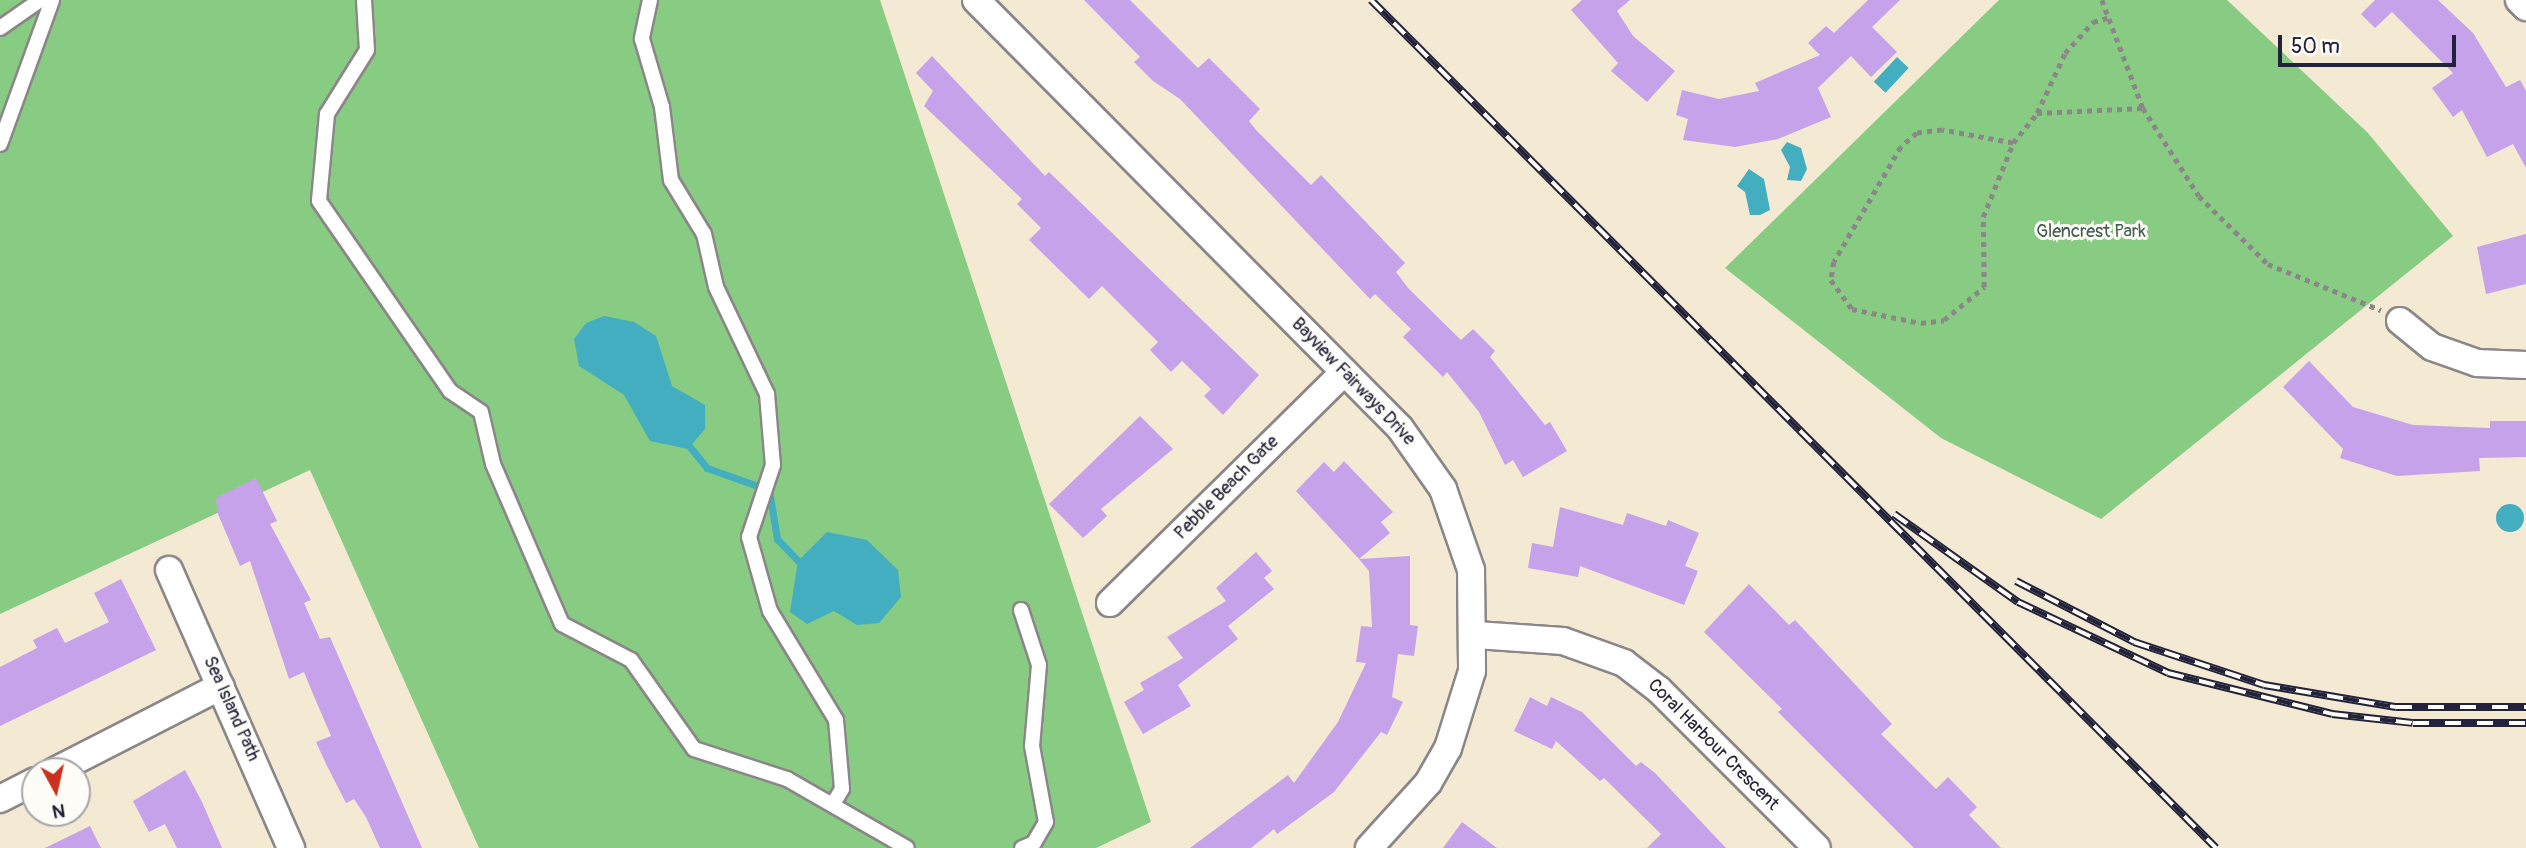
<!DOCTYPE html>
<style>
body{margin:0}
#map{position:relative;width:2526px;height:848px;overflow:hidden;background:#f4e9d3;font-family:Pangolin,sans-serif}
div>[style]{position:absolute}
.green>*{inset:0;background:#88cb83}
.water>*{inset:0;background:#42aec0;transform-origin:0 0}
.round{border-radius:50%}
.stream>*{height:7px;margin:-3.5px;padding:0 3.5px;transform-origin:3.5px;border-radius:3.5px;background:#42aec0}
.building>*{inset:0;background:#c6a2eb}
.path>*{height:4.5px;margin-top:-2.25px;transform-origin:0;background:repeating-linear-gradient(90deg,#8b8687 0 5px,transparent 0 10px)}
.roads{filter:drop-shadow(2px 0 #8b8687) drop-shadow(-2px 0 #8b8687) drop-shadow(0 2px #8b8687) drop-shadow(0 -2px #8b8687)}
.service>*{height:14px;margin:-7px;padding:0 7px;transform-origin:7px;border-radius:7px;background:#fff}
.minor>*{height:26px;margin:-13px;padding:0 13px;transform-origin:13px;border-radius:13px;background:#fff}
.rail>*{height:8px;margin-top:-4px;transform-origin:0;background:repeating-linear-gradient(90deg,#fdfcf7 0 16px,#22223b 0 32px);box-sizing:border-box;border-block:2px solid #22223b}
span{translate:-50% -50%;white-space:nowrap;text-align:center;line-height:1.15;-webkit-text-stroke:6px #fdfcf7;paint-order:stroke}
.park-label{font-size:18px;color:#465d54}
.street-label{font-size:18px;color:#22223b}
.north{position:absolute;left:21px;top:757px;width:70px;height:70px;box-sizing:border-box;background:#fdfcf7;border:2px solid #a5a5ac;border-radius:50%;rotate:172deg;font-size:19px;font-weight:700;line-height:28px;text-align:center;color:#22223b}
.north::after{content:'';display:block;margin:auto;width:24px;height:32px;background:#c8321e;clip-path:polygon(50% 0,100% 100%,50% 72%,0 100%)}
.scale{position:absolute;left:2278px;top:35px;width:178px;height:32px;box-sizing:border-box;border:4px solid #22223b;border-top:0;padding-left:9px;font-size:21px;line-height:24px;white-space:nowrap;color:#22223b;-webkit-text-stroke:5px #fdfcf7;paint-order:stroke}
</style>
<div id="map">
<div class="green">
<div style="clip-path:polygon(0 0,880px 0,1151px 822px,1096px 848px,479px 848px,310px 470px,0 614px)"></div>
<div style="clip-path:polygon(1999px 0,2227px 0,2368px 133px,2453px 236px,2101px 519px,1941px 438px,1725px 268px)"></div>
</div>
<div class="water">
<div style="left:1897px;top:57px;width:16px;height:34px;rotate:43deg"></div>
<div style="clip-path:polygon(1787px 142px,1801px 148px,1807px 169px,1801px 181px,1787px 180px,1790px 167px,1781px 150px)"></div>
<div style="clip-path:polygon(1749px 169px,1764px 179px,1770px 210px,1760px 215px,1750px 215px,1745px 192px,1737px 186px)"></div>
<div style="clip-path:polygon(604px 316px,634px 322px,656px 336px,672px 386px,705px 405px,705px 429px,688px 449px,650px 441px,624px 395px,579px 366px,574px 339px,586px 323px)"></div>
<div class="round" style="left:2496px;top:504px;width:28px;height:28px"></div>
<div style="clip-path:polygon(827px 532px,867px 540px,898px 570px,901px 597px,879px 623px,857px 625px,834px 611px,807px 624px,790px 612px,798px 561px)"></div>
</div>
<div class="stream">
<div style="left:690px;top:447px;width:27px;rotate:51deg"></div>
<div style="left:707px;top:468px;width:66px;rotate:19.5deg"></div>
<div style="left:769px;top:490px;width:50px;rotate:80.7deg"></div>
<div style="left:777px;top:539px;width:30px;rotate:46deg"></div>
</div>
<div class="building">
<div style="clip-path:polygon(1084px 0,1130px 0,1198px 68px,1209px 58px,1260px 109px,1249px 121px,1256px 130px,1311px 185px,1321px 175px,1405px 263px,1396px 272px,1408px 288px,1461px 340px,1473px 329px,1495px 351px,1490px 357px,1545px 425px,1550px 422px,1567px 451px,1523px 477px,1513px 460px,1505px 465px,1479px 412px,1447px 372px,1443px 377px,1403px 337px,1411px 329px,1375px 294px,1370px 299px,1180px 99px,1153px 81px,1134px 62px,1140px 57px)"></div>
<div style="clip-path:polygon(1582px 0,1630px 0,1617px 11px,1633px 36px,1675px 71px,1647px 102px,1611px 71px,1618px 63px,1571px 10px)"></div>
<div style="clip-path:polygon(1868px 0,1900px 0,1872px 27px,1897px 52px,1871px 77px,1851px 56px,1818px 88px,1831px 117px,1778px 139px,1735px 147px,1683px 140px,1688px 119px,1676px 115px,1682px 90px,1719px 99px,1759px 91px,1755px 83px,1820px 55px,1808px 43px,1826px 26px,1834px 33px)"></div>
<div style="clip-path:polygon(2375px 0,2438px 0,2473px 33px,2506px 87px,2520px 80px,2526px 91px,2526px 168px,2513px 144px,2487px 157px,2462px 110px,2453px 117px,2432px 88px,2453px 73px,2392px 12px,2375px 28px,2361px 14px)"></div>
<div style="clip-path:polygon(932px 56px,1045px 176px,1049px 172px,1259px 375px,1223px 415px,1204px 396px,1211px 389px,1182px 361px,1171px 372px,1150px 350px,1158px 342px,1102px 286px,1089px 299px,1029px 240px,1041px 228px,1017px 204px,1022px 199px,924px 106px,933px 91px,916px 73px)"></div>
<div style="clip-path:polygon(2526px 234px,2526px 284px,2486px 294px,2477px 247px)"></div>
<div style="clip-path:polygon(2309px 361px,2353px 407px,2413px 425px,2490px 428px,2490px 421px,2526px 421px,2526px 457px,2479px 458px,2480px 471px,2397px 476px,2340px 458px,2343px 449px,2283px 387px)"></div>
<div style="clip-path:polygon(1140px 416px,1173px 449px,1101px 509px,1107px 516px,1083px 538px,1049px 504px)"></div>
<div style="clip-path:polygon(1344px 461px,1393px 512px,1381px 522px,1390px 533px,1359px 559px,1296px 491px,1324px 462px,1334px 472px)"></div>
<div style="clip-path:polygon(256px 478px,277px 521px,270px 524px,311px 600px,304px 603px,320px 639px,330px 637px,422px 848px,380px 848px,366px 817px,354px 799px,346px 803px,327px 766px,316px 742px,331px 736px,313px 694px,304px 672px,289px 679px,250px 561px,240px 566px,218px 514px,216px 498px)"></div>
<div style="clip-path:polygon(1560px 507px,1623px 525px,1627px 513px,1666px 526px,1668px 520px,1699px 533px,1685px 566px,1698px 571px,1684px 605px,1580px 566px,1578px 577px,1528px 568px,1532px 543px,1553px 547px)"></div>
<div style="clip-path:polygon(1256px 552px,1272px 571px,1264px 578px,1274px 589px,1228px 626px,1238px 639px,1178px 685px,1191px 706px,1143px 734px,1124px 702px,1144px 690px,1140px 683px,1183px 658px,1167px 637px,1226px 601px,1216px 588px)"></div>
<div style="clip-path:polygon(1410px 556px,1410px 625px,1418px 626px,1414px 656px,1398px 654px,1392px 697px,1403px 702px,1387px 735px,1381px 732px,1334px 792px,1277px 834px,1274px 829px,1251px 848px,1190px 848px,1288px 775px,1294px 783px,1338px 722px,1366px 663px,1356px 662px,1361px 626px,1372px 627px,1369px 571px,1359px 559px)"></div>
<div style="clip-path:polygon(121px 579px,156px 650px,0 726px,0 667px,37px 648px,33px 640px,57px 628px,65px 643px,109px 622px,94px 593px)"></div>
<div style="clip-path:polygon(1749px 584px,1789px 625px,1795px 620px,1892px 724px,1881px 734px,1936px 789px,1948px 777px,1977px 807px,1969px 815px,2001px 848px,1914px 848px,1778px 712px,1782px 709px,1704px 632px)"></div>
<div style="clip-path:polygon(1530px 697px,1547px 706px,1551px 697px,1582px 712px,1636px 766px,1641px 762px,1655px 773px,1726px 848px,1647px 848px,1661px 834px,1604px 778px,1600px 781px,1556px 741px,1552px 749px,1514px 731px)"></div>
<div style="clip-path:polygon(185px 770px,202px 802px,222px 848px,177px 848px,165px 824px,149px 832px,133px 801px)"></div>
<div style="clip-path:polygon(1462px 822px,1497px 848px,1443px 848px)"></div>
<div style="clip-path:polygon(90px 826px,101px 848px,45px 848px)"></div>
</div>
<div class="path">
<div style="left:2102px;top:0;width:116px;rotate:69.2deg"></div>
<div style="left:2143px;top:108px;width:104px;rotate:57.5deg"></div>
<div style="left:2199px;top:196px;width:97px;rotate:44.6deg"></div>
<div style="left:2268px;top:264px;width:122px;rotate:22.2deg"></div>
<div style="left:2037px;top:113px;width:106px;rotate:-2.7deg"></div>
<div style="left:2013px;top:143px;width:72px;rotate:-169.6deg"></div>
<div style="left:1942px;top:130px;width:25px;rotate:173deg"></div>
<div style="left:1917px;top:133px;width:21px;rotate:139deg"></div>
<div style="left:1901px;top:147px;width:133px;rotate:120.2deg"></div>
<div style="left:1834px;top:262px;width:18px;rotate:99deg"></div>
<div style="left:1831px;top:280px;width:36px;rotate:54deg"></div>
<div style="left:1852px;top:309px;width:70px;rotate:11.5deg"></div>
<div style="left:1921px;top:323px;width:23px;rotate:-7deg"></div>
<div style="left:1944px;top:320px;width:52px;rotate:-39.5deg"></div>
<div style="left:1984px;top:287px;width:70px;rotate:-90.8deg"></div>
<div style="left:1983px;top:217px;width:80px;rotate:-67.9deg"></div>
<div style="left:2013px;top:143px;width:38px;rotate:-51deg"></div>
<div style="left:2037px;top:113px;width:66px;rotate:-65deg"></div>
<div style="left:2065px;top:53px;width:42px;rotate:-47.9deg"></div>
<div style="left:2093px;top:22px;width:15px;rotate:-16deg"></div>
</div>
<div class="roads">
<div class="service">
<div style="left:364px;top:0;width:50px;rotate:86.6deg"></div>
<div style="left:367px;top:50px;width:75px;rotate:122deg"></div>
<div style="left:327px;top:114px;width:87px;rotate:95.3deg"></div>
<div style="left:319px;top:201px;width:231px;rotate:55.4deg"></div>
<div style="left:450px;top:391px;width:37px;rotate:34deg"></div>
<div style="left:481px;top:412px;width:53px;rotate:77deg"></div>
<div style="left:493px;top:464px;width:174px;rotate:66.7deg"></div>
<div style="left:562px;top:624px;width:78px;rotate:27.6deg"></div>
<div style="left:631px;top:660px;width:109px;rotate:54.7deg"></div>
<div style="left:694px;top:749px;width:98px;rotate:17.9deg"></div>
<div style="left:787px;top:779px;width:138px;rotate:29.9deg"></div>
<div style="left:650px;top:0;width:40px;rotate:102deg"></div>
<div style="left:642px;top:39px;width:71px;rotate:73.6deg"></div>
<div style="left:662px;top:107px;width:74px;rotate:83deg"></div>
<div style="left:671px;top:180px;width:63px;rotate:58.6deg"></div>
<div style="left:704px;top:234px;width:54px;rotate:77.2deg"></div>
<div style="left:716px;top:287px;width:119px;rotate:64.5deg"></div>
<div style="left:767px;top:394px;width:71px;rotate:85.2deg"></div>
<div style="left:773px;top:465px;width:76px;rotate:108.4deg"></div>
<div style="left:749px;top:537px;width:77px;rotate:74.2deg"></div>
<div style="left:770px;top:611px;width:127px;rotate:58.8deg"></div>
<div style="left:836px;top:720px;width:69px;rotate:85deg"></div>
<div style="left:842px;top:789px;width:17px;rotate:121deg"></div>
<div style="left:0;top:28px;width:49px;rotate:-35deg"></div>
<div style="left:0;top:144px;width:153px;rotate:-70.1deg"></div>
<div style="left:1021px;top:610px;width:58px;rotate:71.9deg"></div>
<div style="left:1039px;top:665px;width:81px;rotate:94.9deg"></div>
<div style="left:1032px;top:746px;width:77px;rotate:79.6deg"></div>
<div style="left:1046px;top:822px;width:24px;rotate:120deg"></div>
<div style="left:1034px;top:843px;width:13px;rotate:157deg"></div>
</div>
<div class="minor">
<div style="left:976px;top:0;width:602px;rotate:45.27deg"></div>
<div style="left:1400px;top:428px;width:75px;rotate:54.8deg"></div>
<div style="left:1443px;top:489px;width:86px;rotate:70.9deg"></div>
<div style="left:1471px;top:570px;width:101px;rotate:89.4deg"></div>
<div style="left:1472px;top:671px;width:81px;rotate:107.3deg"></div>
<div style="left:1448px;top:748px;width:40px;rotate:119.7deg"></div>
<div style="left:1428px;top:783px;width:88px;rotate:132.2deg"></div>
<div style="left:2519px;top:0;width:10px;rotate:45deg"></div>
<div style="left:2400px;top:321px;width:41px;rotate:39.1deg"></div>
<div style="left:2432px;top:347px;width:48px;rotate:19.6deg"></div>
<div style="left:2477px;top:363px;width:49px;rotate:2.3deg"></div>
<div style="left:169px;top:570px;width:304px;rotate:66.3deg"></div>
<div style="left:1110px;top:603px;width:329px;rotate:-44.6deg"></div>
<div style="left:1476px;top:635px;width:87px;rotate:3.9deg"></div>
<div style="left:1563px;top:641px;width:65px;rotate:19.8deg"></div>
<div style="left:1624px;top:663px;width:44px;rotate:37.6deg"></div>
<div style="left:1659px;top:690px;width:223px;rotate:45deg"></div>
<div style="left:55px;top:771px;width:186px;rotate:-27.1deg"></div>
<div style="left:0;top:799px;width:39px;rotate:-27deg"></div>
</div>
</div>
<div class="rail">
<div style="left:1371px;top:0;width:1197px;rotate:45.1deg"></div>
<div style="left:1894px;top:514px;width:152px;rotate:35.4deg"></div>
<div style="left:2018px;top:602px;width:166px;rotate:25.3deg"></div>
<div style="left:2168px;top:673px;width:169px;rotate:14deg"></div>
<div style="left:2332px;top:714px;width:81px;rotate:6.3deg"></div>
<div style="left:2413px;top:723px;width:113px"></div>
<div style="left:2016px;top:581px;width:133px;rotate:27.3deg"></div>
<div style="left:2134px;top:642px;width:137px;rotate:18.3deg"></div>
<div style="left:2264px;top:685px;width:134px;rotate:9.5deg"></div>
<div style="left:2396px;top:707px;width:130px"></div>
</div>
<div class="park-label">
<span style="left:2091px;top:232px">Glencrest Park</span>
</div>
<div class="street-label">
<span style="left:1353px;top:382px;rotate:46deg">Bayview Fairways Drive</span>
<span style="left:1227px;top:488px;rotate:-45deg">Pebble Beach Gate</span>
<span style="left:231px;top:709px;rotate:66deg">Sea Island Path</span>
<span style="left:1713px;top:745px;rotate:45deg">Coral Harbour Crescent</span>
</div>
<div class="north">N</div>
<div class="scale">50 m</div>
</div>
